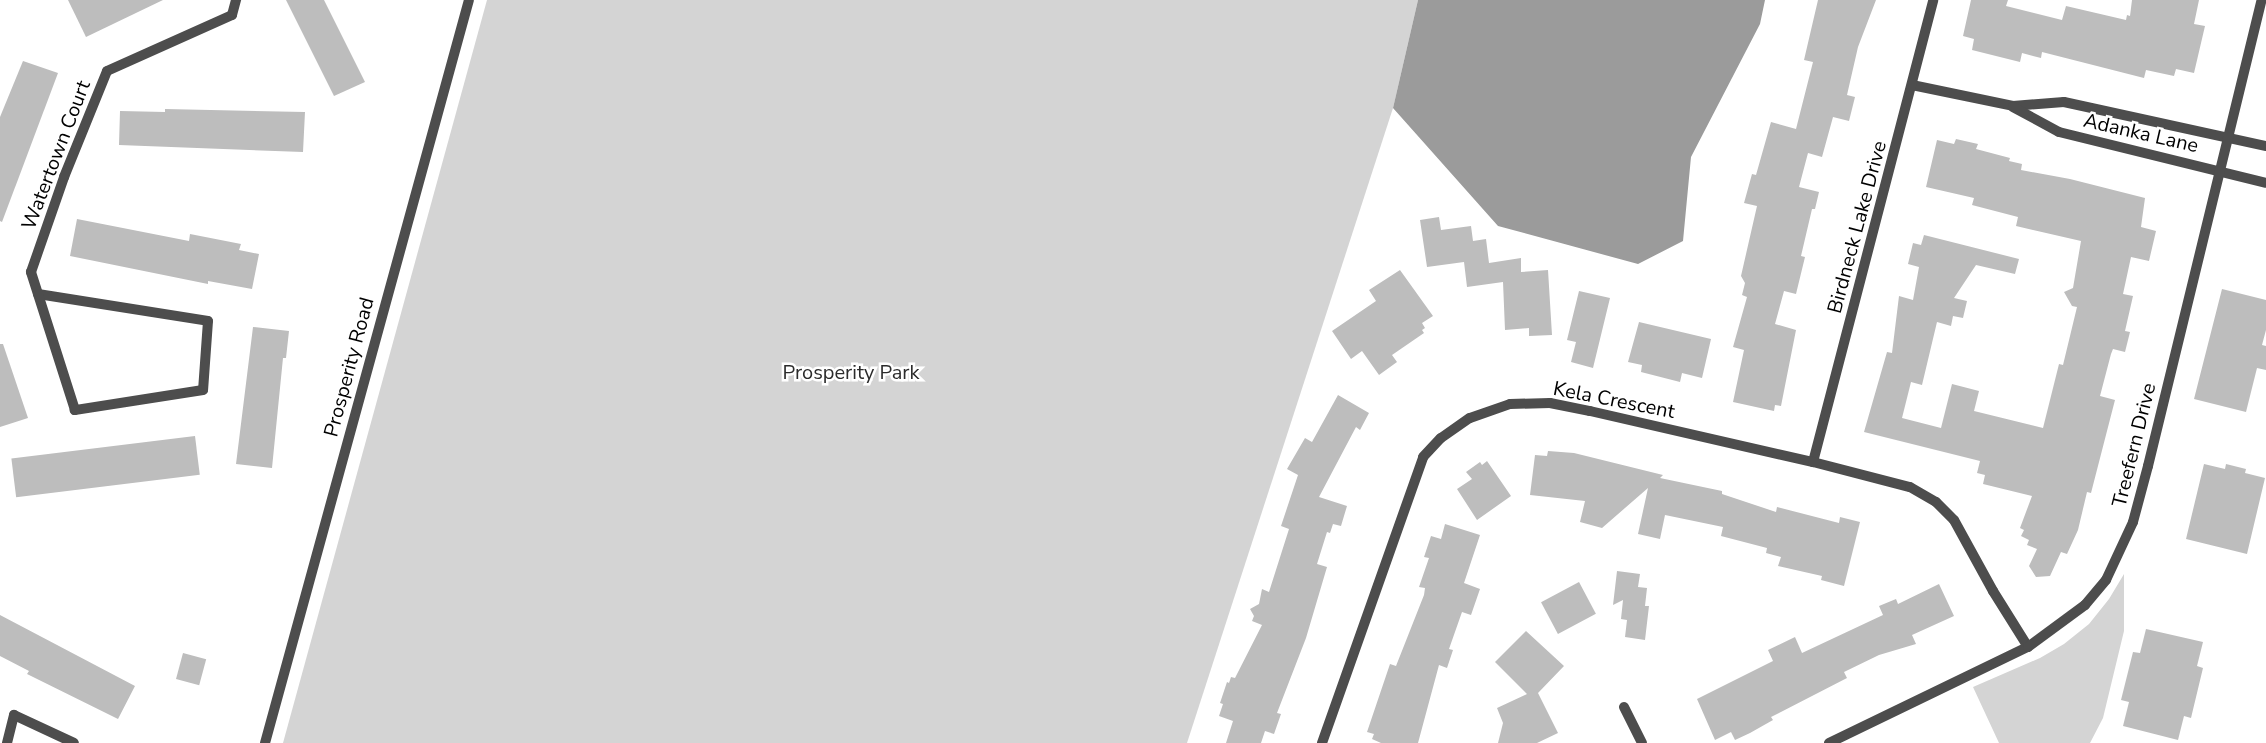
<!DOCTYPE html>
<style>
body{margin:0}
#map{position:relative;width:2266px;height:743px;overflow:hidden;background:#fff;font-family:"Nunito Sans",sans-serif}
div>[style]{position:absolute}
.green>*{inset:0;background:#d4d4d4}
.water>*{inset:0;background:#9b9b9b}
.building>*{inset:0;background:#bdbdbd;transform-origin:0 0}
.minor>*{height:10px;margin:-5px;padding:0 5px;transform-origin:5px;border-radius:5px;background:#4d4d4d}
span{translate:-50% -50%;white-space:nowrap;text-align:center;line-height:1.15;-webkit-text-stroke:5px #fff;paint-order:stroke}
.street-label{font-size:20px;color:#000}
.park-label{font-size:20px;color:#2b2b2b}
</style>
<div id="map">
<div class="green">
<div style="clip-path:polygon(487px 0,1418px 0,1393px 108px,1187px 743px,283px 743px)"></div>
<div style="clip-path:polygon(2124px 574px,2124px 631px,2103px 718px,2090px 743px,1999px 743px,1973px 687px,2040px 658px,2064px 644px,2089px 624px,2109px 599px)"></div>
</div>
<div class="water">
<div style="clip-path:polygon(1418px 0,1765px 0,1760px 24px,1691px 157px,1683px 241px,1638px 264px,1498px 226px,1393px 108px)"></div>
</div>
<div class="building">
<div style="clip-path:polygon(68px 0,163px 0,86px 37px)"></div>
<div style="clip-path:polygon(286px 0,324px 0,365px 82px,334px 96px)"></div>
<div style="clip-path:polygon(1818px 0,1876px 0,1858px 47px,1847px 95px,1855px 97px,1849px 121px,1833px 117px,1822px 157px,1808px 153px,1799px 187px,1819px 192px,1815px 209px,1812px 209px,1801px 256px,1805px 257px,1796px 294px,1784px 291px,1775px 324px,1796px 330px,1781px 406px,1775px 405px,1774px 411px,1733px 402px,1744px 350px,1733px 347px,1747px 297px,1742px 295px,1745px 283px,1741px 276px,1757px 206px,1744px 203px,1752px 174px,1756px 175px,1771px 122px,1796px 129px,1813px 62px,1804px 60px)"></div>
<div style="clip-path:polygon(1971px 0,2008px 0,2006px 6px,2062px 20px,2066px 6px,2126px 20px,2127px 15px,2130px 16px,2132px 0,2199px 0,2194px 24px,2205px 26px,2194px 73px,2176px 69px,2174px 76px,2146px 70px,2144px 78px,2042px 52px,2041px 58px,2022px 53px,2020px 62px,1972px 50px,1974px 39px,1963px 36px)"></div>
<div style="clip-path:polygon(23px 61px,58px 73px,2px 222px,0 221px,0 117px)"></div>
<div style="clip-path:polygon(165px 109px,305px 112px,303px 152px,119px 145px,120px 111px,165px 112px)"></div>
<div style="clip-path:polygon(1956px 139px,1978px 144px,1976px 149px,2010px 158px,2009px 161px,2022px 164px,2021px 170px,2070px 179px,2145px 198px,2141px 227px,2156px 231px,2149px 261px,2131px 257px,2123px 294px,2133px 296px,2125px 331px,2130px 332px,2125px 352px,2113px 349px,2111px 354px,2100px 396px,2115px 400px,2091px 493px,2087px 492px,2078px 530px,2067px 554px,2061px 552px,2050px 576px,2036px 577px,2029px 566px,2037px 549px,2027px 545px,2029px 540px,2021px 536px,2024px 530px,2020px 528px,2032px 496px,1983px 484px,1985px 475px,1977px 473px,1980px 461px,1864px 432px,1887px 352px,1892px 353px,1899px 296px,1913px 300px,1919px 267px,1908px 264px,1913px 243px,1921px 245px,1924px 235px,2019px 259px,2015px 274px,1976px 265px,1954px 298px,1967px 301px,1963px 318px,1953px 316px,1951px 326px,1937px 322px,1922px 385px,1911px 382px,1902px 418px,1941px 428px,1952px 384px,1979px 391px,1974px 411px,2043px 428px,2059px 364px,2063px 365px,2077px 307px,2072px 306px,2064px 292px,2073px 288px,2081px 241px,2016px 226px,2018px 217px,1972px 205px,1974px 198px,1926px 187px,1937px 140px,1954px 144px)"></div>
<div style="clip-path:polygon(1439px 217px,1441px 230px,1471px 226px,1473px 241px,1486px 239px,1489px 263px,1521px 258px,1521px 272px,1548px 270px,1552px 335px,1529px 336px,1529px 328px,1505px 330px,1503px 282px,1467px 287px,1464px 262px,1427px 267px,1420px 220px)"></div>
<div style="clip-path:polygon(77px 219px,189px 241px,190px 234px,241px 244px,239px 250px,259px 254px,252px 289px,208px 281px,208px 284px,70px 256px)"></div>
<div style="clip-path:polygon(1400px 270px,1433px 316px,1422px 323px,1425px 328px,1422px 330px,1424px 333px,1392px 355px,1397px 362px,1379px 375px,1362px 351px,1351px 359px,1332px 331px,1376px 301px,1369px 290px)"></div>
<div style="clip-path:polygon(2222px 289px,2266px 300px,2266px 330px,2262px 345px,2266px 346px,2266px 370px,2257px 368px,2246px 412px,2194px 399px)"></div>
<div style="clip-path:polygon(1579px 291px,1610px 298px,1593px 368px,1571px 362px,1576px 342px,1567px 340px)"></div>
<div style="clip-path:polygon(1639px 322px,1711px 339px,1702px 378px,1682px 373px,1680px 382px,1641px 372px,1642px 365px,1628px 362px)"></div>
<div style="clip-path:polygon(253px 327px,289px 331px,286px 358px,283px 358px,272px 468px,236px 464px)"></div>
<div style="clip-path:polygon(0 344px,3px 344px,28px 418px,0 427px)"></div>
<div style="clip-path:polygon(1338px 395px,1369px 413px,1360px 430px,1356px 427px,1319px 497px,1347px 506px,1341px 526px,1333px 524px,1330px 533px,1327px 532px,1317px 564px,1327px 567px,1306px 638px,1277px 713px,1281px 714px,1274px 734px,1265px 731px,1261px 743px,1226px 743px,1233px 721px,1219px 716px,1223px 704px,1220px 703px,1227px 682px,1229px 683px,1231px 677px,1235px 678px,1262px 625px,1252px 621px,1254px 616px,1250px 609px,1259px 604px,1262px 589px,1269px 592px,1289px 529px,1281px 526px,1298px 475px,1287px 469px,1305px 438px,1312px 442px)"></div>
<div style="left:195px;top:436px;width:39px;height:185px;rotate:83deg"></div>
<div style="clip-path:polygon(1548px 451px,1574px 453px,1663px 475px,1660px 478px,1722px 491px,1722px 494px,1776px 512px,1777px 507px,1839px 523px,1840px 517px,1860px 522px,1844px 586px,1821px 580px,1822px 576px,1778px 566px,1781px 557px,1766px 553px,1767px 548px,1721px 536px,1723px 527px,1665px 515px,1660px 539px,1638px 534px,1648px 488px,1602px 528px,1580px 522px,1585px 501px,1530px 495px,1535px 455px,1547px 456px)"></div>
<div style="clip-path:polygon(1487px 461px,1511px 496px,1477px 520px,1457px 489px,1472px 479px,1466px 472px,1480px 462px,1482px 465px)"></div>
<div style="clip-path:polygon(2204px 464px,2225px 469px,2226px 464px,2246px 469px,2245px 473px,2265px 478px,2247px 554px,2186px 539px)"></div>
<div style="clip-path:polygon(1445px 524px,1480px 535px,1464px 583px,1480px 589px,1471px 615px,1462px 612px,1449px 649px,1453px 650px,1447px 668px,1439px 665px,1418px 743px,1381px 743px,1372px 739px,1374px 734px,1367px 732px,1390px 664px,1396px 666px,1424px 595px,1425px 588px,1419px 587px,1429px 558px,1424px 557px,1431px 536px,1441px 539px)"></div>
<div style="clip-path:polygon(1617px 571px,1640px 574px,1638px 587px,1647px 588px,1645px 606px,1649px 606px,1645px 640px,1625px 637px,1627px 620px,1621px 619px,1623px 600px,1613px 605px)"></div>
<div style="left:1579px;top:582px;width:36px;height:43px;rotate:62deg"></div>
<div style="clip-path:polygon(1939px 584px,1954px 616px,1912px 635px,1916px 644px,1879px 655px,1844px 672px,1847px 678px,1771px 717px,1773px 720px,1750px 733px,1735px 740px,1731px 732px,1715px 740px,1697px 699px,1773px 661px,1768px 650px,1795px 637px,1802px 653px,1883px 615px,1879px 606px,1896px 599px,1898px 604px)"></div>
<div style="clip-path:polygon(0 615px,135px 686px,118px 719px,27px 674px,29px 671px,0 656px)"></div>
<div style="clip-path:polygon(2146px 629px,2203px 642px,2197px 666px,2203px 668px,2191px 718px,2184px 716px,2178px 740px,2123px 726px,2129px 702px,2121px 700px,2133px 652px,2140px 653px)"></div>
<div style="clip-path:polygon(1526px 631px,1564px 666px,1538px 693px,1558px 733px,1537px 743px,1498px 743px,1503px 723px,1497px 708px,1527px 694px,1495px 662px)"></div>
<div style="left:183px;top:653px;width:24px;height:27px;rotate:15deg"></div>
</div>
<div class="minor">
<div style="left:1912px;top:85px;width:103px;rotate:11.7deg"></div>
<div style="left:2013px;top:106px;width:51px;rotate:-4.5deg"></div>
<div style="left:2064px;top:102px;width:207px;rotate:12.3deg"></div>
<div style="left:2013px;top:107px;width:52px;rotate:28.5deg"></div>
<div style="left:2059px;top:132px;width:213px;rotate:13.8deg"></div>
<div style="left:38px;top:294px;width:172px;rotate:9deg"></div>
<div style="left:208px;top:321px;width:69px;rotate:94.1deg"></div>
<div style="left:203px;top:390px;width:130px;rotate:171.1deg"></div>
<div style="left:75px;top:410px;width:145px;rotate:-107.7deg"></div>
<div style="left:31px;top:272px;width:101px;rotate:-70.8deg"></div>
<div style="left:64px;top:177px;width:114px;rotate:-67.9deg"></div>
<div style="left:107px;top:71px;width:137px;rotate:-24.1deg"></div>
<div style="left:232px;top:15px;width:16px;rotate:-75deg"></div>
<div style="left:1813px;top:462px;width:477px;rotate:-75.4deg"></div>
<div style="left:1624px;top:707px;width:40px;rotate:63.4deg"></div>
<div style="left:7px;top:743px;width:29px;rotate:-76deg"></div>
<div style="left:14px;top:715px;width:66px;rotate:25deg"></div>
<div style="left:265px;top:743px;width:770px;rotate:-74.65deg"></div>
<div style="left:1322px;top:743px;width:303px;rotate:-70.5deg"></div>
<div style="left:1423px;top:457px;width:26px;rotate:-47deg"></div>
<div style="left:1441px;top:438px;width:35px;rotate:-35deg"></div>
<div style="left:1470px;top:418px;width:42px;rotate:-19.3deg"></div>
<div style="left:1510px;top:404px;width:40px;rotate:-1.4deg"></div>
<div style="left:1550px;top:403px;width:41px;rotate:11.3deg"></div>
<div style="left:1590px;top:411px;width:229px;rotate:12.9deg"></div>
<div style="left:1813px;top:462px;width:100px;rotate:14.5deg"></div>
<div style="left:1910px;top:487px;width:30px;rotate:30deg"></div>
<div style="left:1936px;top:502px;width:25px;rotate:45deg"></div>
<div style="left:1954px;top:520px;width:81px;rotate:61.2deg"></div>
<div style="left:1993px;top:591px;width:66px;rotate:58deg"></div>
<div style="left:1829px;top:743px;width:221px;rotate:-25.8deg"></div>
<div style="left:2028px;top:647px;width:71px;rotate:-36.4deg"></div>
<div style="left:2085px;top:605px;width:33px;rotate:-50deg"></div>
<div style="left:2106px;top:580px;width:64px;rotate:-65deg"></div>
<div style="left:2133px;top:522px;width:58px;rotate:-75deg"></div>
<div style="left:2148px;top:466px;width:480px;rotate:-76.3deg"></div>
</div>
<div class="street-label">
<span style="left:2141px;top:133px;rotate:13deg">Adanka Lane</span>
<span style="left:56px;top:155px;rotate:-69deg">Watertown Court</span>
<span style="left:1857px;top:227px;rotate:-75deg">Birdneck Lake Drive</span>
<span style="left:349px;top:367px;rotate:-75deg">Prosperity Road</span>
<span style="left:1614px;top:400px;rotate:11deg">Kela Crescent</span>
<span style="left:2134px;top:445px;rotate:-76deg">Treefern Drive</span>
</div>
<div class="park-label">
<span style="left:851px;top:372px">Prosperity Park</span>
</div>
</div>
